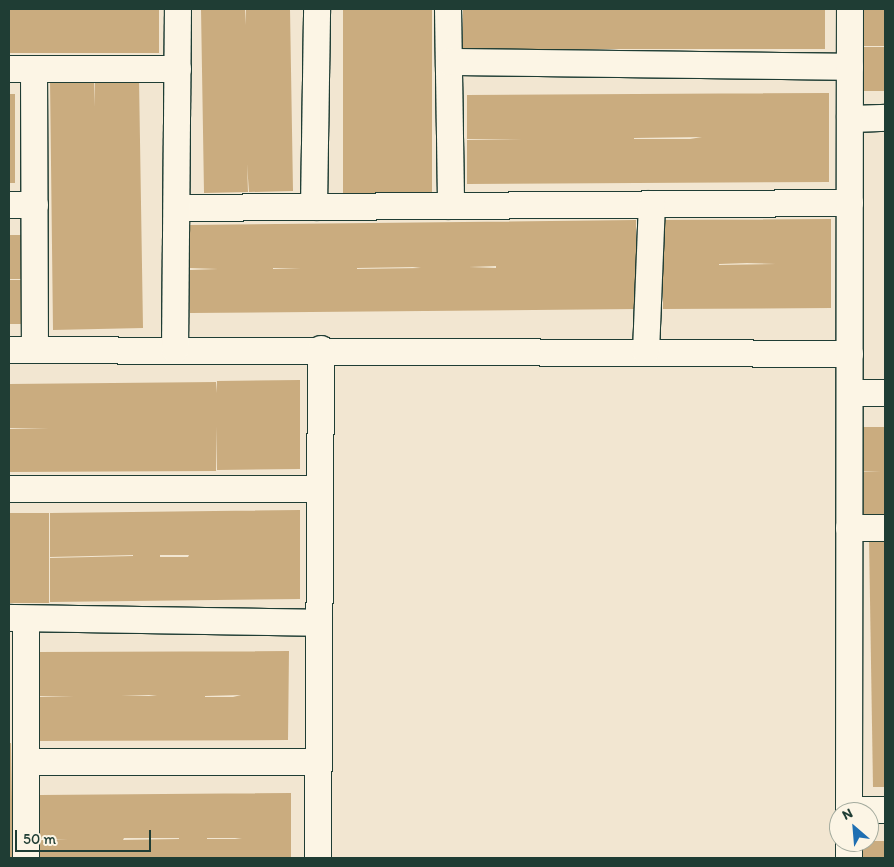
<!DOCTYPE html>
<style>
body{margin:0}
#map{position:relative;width:894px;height:867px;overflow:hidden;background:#f2e6d1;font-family:Itim,sans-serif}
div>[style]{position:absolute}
.building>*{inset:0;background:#caac7f;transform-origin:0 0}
.roads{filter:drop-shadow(1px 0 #1f3d34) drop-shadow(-1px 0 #1f3d34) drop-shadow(0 1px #1f3d34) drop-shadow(0 -1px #1f3d34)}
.minor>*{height:26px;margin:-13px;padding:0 13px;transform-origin:13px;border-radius:13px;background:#fcf5e5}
span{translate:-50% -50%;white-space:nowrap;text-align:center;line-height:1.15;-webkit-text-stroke:4px #fcf5e5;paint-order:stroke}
.frame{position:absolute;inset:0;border:10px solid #1f3d34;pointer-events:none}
.north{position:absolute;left:829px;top:802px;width:50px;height:50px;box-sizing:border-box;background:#fcf5e5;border:1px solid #a4ab9e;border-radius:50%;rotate:333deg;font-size:14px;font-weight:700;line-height:20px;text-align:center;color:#1f3d34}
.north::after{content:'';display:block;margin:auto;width:18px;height:22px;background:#1f6fb2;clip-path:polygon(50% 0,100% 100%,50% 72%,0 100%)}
.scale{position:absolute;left:15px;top:830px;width:136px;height:22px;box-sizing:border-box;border:2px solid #1f3d34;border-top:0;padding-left:6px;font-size:15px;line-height:18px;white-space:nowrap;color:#1f3d34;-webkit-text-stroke:4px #fcf5e5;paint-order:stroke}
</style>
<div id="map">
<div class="building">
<div style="left:9px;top:9px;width:150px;height:44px"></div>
<div style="clip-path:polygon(201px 9px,245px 9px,245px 25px,246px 9px,290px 9px,293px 191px,249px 192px,247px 164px,248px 192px,204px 193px)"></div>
<div style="left:343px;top:9px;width:89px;height:185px"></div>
<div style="left:463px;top:9px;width:362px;height:40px"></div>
<div style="left:864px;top:9px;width:21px;height:37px"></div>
<div style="left:864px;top:47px;width:21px;height:44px"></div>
<div style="clip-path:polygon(139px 78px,143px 328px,53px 330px,50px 80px,94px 79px,95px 107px,95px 79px)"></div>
<div style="clip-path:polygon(evenodd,829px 93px,829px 182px,467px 184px,467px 140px,523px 140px,467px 139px,467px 95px,829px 93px,702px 137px,690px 139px,634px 139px,634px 138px,702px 137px)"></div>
<div style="left:9px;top:94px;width:6px;height:89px"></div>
<div style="clip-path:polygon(evenodd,831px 219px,831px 308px,663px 309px,663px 220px,831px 219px,747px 263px,776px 264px,719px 265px,719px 264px,747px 263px)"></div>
<div style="clip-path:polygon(evenodd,636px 220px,636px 309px,190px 313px,190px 270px,218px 269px,190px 268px,190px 225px,636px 220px,496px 266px,496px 268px,469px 267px,496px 266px,636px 220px,413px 267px,421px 268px,357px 269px,357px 268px,413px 267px,636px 220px,273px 268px,301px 268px,273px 269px,273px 268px)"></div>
<div style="left:9px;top:235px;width:14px;height:44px"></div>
<div style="left:9px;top:280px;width:14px;height:44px"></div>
<div style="clip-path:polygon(300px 380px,300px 469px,217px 470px,216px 426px,216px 471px,9px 472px,9px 429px,49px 428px,9px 428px,9px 384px,216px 382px,217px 393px,217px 381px)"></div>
<div style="clip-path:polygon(853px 427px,885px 427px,885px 516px,853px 516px,853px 472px,881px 471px,853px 471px)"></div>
<div style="clip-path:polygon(evenodd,300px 510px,300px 555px,272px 555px,300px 555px,300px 599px,50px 602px,50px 558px,133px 556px,133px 555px,50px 557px,50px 513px,300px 510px,189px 555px,188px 557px,160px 557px,160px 555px,189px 555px)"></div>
<div style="left:9px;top:513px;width:40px;height:90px"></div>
<div style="clip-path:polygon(869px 537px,885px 537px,885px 787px,873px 787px)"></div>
<div style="clip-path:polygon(evenodd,289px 651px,288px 740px,38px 741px,38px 697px,74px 697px,38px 696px,38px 652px,289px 651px,149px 695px,157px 696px,121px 696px,149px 695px,289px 651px,241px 695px,233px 697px,205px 697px,205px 696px,241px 695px)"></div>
<div style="clip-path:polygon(9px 743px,11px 743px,13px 858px,9px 858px)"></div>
<div style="clip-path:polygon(evenodd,291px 793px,291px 858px,40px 858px,40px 840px,68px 839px,40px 839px,40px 795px,291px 793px,124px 838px,179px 838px,179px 839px,123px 840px,124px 838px,291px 793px,207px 838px,235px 838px,242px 839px,207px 839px,207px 838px)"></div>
<div style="clip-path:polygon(869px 841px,885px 841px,885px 858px,860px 858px,860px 842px)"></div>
</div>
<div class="roads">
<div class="minor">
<div style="left:448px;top:9px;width:197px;rotate:89.1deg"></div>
<div style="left:449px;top:62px;width:401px;rotate:0.7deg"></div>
<div style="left:9px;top:69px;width:169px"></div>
<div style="left:34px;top:69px;width:281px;rotate:89.8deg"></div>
<div style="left:850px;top:119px;width:35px;rotate:-2deg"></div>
<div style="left:9px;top:205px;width:26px"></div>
<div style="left:314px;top:207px;width:198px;rotate:-89.1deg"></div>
<div style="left:177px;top:208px;width:673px;rotate:-0.43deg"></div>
<div style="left:9px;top:350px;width:841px;rotate:0.27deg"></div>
<div style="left:175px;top:350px;width:341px;rotate:-89.5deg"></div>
<div style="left:646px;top:352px;width:148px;rotate:-87.7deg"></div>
<div style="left:850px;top:393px;width:35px"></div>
<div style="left:9px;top:489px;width:311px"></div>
<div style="left:849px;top:528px;width:36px"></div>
<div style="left:9px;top:618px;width:310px;rotate:0.9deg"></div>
<div style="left:26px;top:762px;width:143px;rotate:-90deg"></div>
<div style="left:849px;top:810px;width:36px"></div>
<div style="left:849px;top:812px;width:803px;rotate:-89.93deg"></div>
<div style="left:26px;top:858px;width:96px;rotate:-90deg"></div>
<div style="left:26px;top:762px;width:292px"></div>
<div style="left:318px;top:858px;width:509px;rotate:-89.66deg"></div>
<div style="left:849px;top:858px;width:16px;rotate:-90deg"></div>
</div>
</div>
<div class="frame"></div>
<div class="north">N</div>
<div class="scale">50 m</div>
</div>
